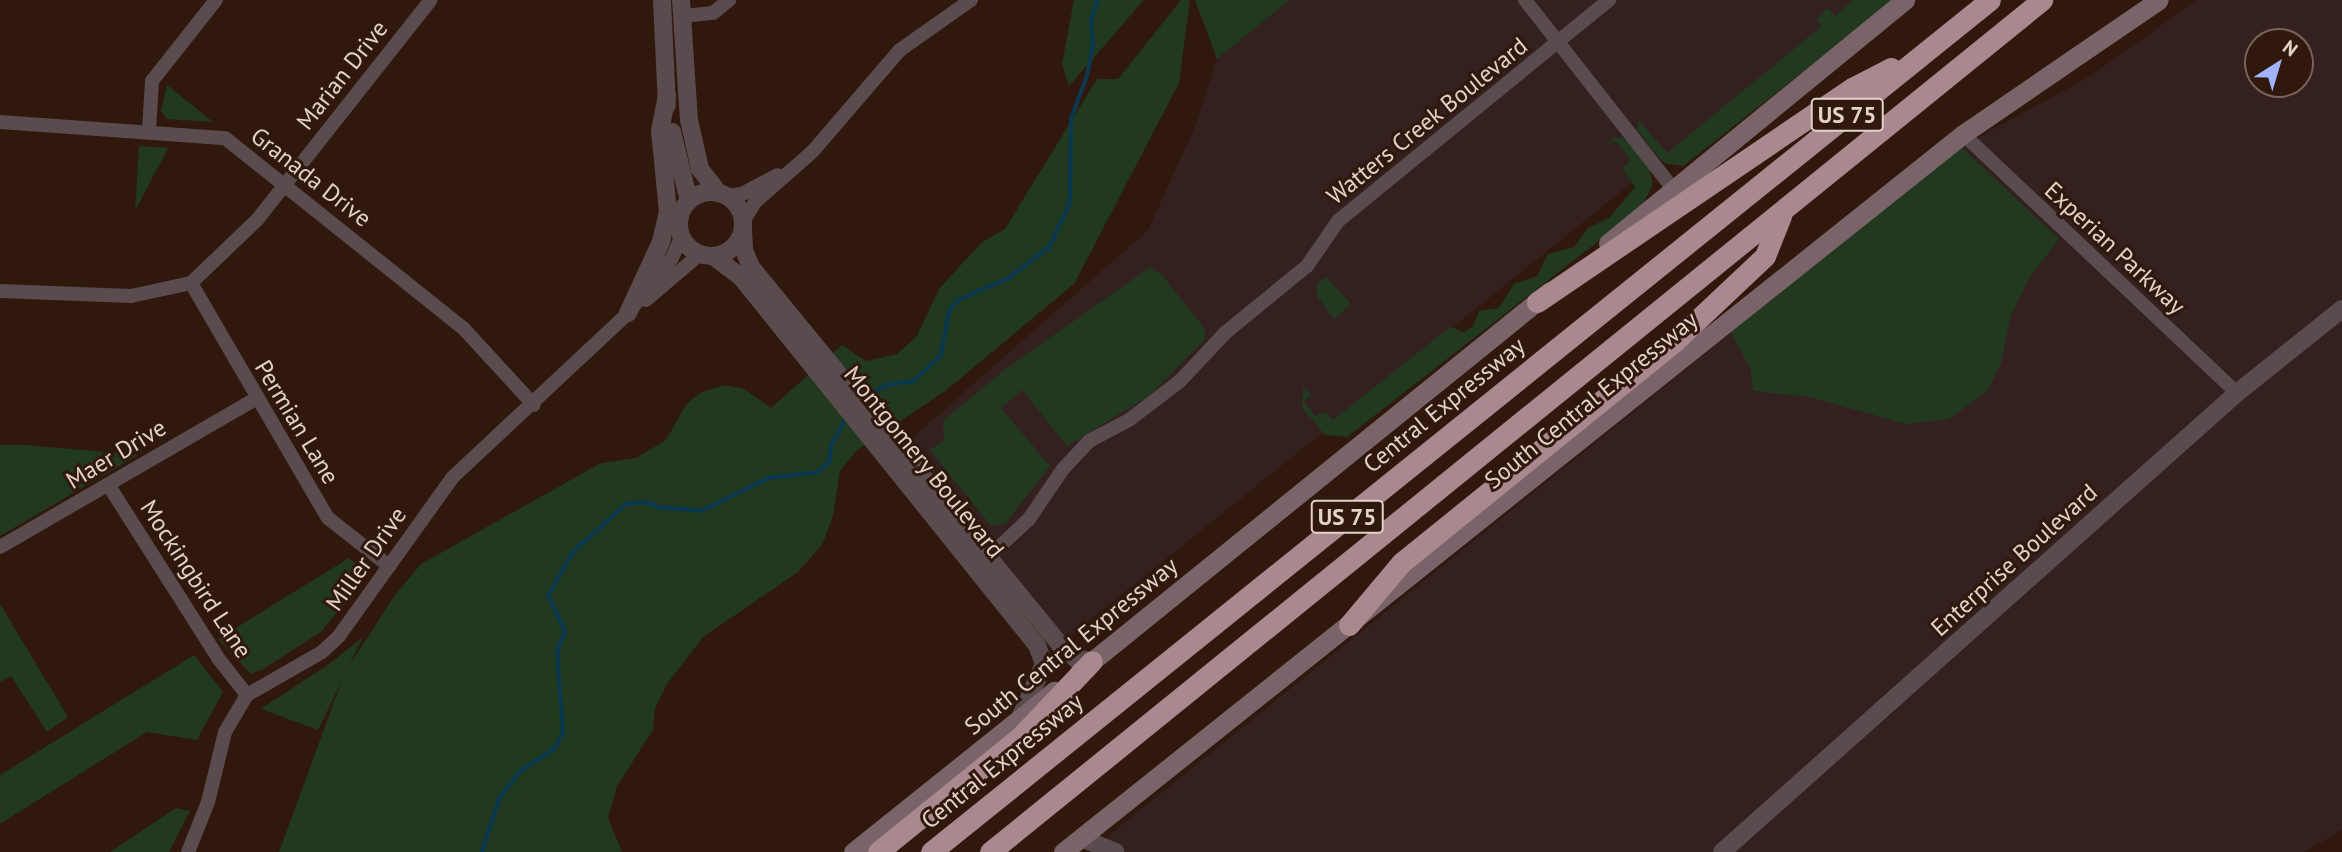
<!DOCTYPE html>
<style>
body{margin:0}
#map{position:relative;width:2342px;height:852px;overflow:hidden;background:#30180d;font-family:"PT Sans",sans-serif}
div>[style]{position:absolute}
.commercial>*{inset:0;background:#33201f}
.green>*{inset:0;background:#21391f}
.stream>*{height:3.5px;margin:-1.75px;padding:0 1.75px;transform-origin:1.75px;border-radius:1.75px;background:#0b3851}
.minor>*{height:14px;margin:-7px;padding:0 7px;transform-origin:7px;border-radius:7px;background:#594b4e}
.tertiary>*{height:18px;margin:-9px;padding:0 9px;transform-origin:9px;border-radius:9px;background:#594b4e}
.tertiary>.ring{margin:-9px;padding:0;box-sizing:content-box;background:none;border:18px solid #594b4e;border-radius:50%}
.secondary>*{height:19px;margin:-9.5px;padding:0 9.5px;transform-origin:9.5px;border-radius:9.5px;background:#7a6469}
.motorway>*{height:21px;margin:-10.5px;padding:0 10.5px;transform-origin:10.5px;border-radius:10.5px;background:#aa8890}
span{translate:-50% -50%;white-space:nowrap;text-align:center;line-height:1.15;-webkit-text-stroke:6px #30180d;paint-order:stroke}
.shield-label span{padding:2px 5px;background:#30180d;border:2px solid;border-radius:5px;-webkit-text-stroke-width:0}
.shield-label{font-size:23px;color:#e3d2ca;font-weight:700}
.street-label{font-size:24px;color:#e3d2ca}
.north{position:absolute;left:2244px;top:28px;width:70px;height:70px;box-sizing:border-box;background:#30180d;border:2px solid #786259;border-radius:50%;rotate:37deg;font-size:19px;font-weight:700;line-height:28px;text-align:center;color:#e3d2ca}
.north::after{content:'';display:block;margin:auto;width:24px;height:32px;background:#a1b3fd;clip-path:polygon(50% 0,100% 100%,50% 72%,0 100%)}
</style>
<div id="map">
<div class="commercial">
<div style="clip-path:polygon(1290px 0,1858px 0,1062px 643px,904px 445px,1148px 230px,1195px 126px,1217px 59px)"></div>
<div style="clip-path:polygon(evenodd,2197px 0,2342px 0,2342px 830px,2304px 852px,1088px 852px,1961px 147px,2090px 76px,2197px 0,2258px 42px,2300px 42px,2300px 84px,2258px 84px,2258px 42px)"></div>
</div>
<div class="green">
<div style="clip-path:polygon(1074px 0,1144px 0,1069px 86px,1062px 64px)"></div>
<div style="clip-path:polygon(1181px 0,1190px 0,1179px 83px,1074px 284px,945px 391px,856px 451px,840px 471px,833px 516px,823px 543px,798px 572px,703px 637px,667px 684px,655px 708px,653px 730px,617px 786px,608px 818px,622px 852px,279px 852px,345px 672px,395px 595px,421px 564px,601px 463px,636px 458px,666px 440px,687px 403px,702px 392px,725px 385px,744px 389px,771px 408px,842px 345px,866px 361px,897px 354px,917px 336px,939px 289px,981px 243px,1005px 229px,1097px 79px,1118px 79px)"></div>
<div style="clip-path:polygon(1195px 0,1290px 0,1217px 59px)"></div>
<div style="clip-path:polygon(1853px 0,1894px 0,1683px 166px,1664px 163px,1637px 130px,1639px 120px,1667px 153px,1822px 26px,1816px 19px,1827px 8px,1835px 16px)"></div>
<div style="clip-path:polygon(167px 85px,213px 122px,167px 119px,161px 111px)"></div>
<div style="clip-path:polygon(1614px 137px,1626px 139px,1649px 168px,1653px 184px,1641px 208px,1347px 437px,1325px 435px,1302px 408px,1303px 386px,1312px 395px,1304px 401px,1315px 416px,1326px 412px,1333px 420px,1450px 327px,1464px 332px,1473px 326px,1479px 311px,1499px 308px,1514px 284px,1537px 276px,1548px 254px,1574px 247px,1588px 228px,1609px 218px,1635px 187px,1622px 168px,1631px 160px,1616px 141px,1605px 145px)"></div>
<div style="clip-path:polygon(139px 146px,168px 148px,135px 211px)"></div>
<div style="clip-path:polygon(1961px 147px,2059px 239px,2030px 277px,2011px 315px,2001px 363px,1987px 391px,1949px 419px,1906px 424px,1810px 397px,1753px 391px,1750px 368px,1731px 332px)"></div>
<div style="clip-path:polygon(1150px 267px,1163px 276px,1205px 329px,1205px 339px,1149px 396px,1067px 446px,1022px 390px,1001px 408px,1050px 466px,1005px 524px,991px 526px,930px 450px,944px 440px,943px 421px,1003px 371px)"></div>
<div style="clip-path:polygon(1326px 277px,1351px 304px,1334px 319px,1317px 296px,1317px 284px)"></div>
<div style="clip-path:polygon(0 445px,26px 445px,138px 455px,0 536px)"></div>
<div style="clip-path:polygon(349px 558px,366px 572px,358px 586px,321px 632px,263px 669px,251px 674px,218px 639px)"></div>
<div style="clip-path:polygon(0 604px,68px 717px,47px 732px,11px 676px,0 682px)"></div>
<div style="clip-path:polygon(363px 637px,318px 730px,261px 709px,329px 664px)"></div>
<div style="clip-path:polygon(194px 655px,223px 692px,197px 740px,147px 732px,0 824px,0 775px)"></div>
<div style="clip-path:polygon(176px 808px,190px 811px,169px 852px,110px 852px)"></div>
</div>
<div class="stream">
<div style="left:865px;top:398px;width:26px;rotate:-31deg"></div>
<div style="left:887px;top:385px;width:27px;rotate:-8deg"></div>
<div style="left:914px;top:381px;width:37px;rotate:-44deg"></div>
<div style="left:941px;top:355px;width:45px;rotate:-79.7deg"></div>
<div style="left:949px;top:311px;width:14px;rotate:-51deg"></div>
<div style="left:958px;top:300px;width:56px;rotate:-23.3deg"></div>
<div style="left:1009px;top:278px;width:52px;rotate:-38deg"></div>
<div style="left:1050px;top:246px;width:47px;rotate:-65.1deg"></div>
<div style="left:1070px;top:203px;width:84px;rotate:-89.3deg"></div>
<div style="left:1071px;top:119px;width:46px;rotate:-69.6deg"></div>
<div style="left:1087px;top:76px;width:33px;rotate:-79deg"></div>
<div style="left:1093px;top:44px;width:24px;rotate:-95deg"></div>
<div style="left:1091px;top:20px;width:21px;rotate:-71deg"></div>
<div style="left:482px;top:852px;width:58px;rotate:-71.9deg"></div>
<div style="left:500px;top:797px;width:35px;rotate:-51deg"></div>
<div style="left:522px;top:770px;width:38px;rotate:-33deg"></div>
<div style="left:554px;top:749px;width:18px;rotate:-61deg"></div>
<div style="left:563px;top:733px;width:82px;rotate:-94.2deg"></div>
<div style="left:557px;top:651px;width:21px;rotate:-67deg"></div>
<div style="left:565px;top:632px;width:40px;rotate:-115deg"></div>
<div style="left:548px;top:596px;width:51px;rotate:-60.4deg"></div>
<div style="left:573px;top:552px;width:72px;rotate:-42.2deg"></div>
<div style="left:626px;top:504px;width:23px;rotate:-5deg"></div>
<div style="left:649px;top:502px;width:9px;rotate:32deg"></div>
<div style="left:657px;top:507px;width:44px;rotate:5.2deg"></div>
<div style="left:701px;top:511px;width:76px;rotate:-25.9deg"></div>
<div style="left:769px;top:478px;width:50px;rotate:-6.8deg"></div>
<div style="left:819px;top:472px;width:16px;rotate:-47deg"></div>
<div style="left:830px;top:460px;width:14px;rotate:-86deg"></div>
<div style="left:831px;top:446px;width:34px;rotate:-62deg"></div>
</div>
<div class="minor">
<div style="left:1525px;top:0;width:241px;rotate:51.9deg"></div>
<div style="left:683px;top:16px;width:30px;rotate:-6deg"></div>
<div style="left:713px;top:13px;width:21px;rotate:-39deg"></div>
<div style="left:0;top:122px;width:226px;rotate:4.1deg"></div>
<div style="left:225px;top:138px;width:306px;rotate:38.6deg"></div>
<div style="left:464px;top:329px;width:103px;rotate:47.4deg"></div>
<div style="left:149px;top:130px;width:49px;rotate:-86.5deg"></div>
<div style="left:152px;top:81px;width:103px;rotate:-51.7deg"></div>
<div style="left:1963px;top:134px;width:377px;rotate:43.4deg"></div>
<div style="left:727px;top:196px;width:15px;rotate:-8deg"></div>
<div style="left:742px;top:194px;width:40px;rotate:-28deg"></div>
<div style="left:743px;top:222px;width:23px;rotate:-59deg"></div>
<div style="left:755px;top:202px;width:77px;rotate:-41.3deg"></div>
<div style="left:813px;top:151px;width:133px;rotate:-49.3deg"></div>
<div style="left:900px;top:50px;width:87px;rotate:-35.2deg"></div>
<div style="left:191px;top:283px;width:272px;rotate:59.8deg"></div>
<div style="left:328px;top:518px;width:78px;rotate:38.2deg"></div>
<div style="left:0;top:291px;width:131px;rotate:2.2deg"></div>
<div style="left:131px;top:296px;width:61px;rotate:-12.2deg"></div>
<div style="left:191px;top:283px;width:91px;rotate:-43.7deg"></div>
<div style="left:257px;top:220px;width:280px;rotate:-51.7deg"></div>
<div style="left:646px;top:300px;width:71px;rotate:-40.4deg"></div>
<div style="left:109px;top:486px;width:204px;rotate:57.6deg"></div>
<div style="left:218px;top:658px;width:47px;rotate:51.9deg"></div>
<div style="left:0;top:547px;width:295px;rotate:-30.1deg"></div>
<div style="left:981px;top:564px;width:66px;rotate:-43.2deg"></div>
<div style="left:1029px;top:519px;width:60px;rotate:-55.8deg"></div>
<div style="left:1063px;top:469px;width:38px;rotate:-47deg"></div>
<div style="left:1089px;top:441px;width:45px;rotate:-27.7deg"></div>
<div style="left:1129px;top:420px;width:64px;rotate:-37.4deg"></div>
<div style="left:1180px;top:381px;width:66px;rotate:-46.8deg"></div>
<div style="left:1225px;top:333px;width:106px;rotate:-39.3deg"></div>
<div style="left:1307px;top:266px;width:55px;rotate:-55.4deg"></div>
<div style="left:1338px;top:221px;width:350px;rotate:-39.2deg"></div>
<div style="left:188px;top:852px;width:54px;rotate:-68.2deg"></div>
<div style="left:208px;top:802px;width:72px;rotate:-76.3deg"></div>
<div style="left:225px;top:732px;width:43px;rotate:-59.3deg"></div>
<div style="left:247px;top:695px;width:86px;rotate:-29.8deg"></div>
<div style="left:322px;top:652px;width:23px;rotate:-43deg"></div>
<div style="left:339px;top:636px;width:196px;rotate:-54.4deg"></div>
<div style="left:453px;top:477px;width:240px;rotate:-43.1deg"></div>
<div style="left:628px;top:313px;width:70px;rotate:-51.3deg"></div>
<div style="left:672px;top:258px;width:24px;rotate:-66deg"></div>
</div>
<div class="tertiary">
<div style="left:662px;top:0;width:105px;rotate:87.3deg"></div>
<div style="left:681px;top:0;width:120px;rotate:86.2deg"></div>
<div style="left:689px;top:120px;width:50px;rotate:77.3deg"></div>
<div style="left:700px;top:169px;width:31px;rotate:52deg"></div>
<div style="left:672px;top:132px;width:71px;rotate:76.2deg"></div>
<div class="ring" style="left:679px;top:192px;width:46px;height:46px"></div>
<div style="left:743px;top:229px;width:21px;rotate:87deg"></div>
<div style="left:744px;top:250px;width:18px;rotate:68deg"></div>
<div style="left:751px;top:267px;width:488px;rotate:50.7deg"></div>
<div style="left:1060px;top:645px;width:21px;rotate:41deg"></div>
<div style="left:1076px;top:659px;width:16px;rotate:7deg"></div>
<div style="left:713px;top:256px;width:35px;rotate:37deg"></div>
<div style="left:741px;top:277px;width:472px;rotate:51.2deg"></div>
<div style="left:1037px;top:645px;width:20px;rotate:70deg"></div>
<div style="left:1044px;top:664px;width:59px;rotate:114deg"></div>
<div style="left:628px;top:313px;width:78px;rotate:-65.1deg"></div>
<div style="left:661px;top:242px;width:31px;rotate:-77deg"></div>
<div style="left:668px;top:212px;width:81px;rotate:-95.6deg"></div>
<div style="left:660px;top:131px;width:37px;rotate:-79deg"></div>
<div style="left:1081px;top:838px;width:37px;rotate:22deg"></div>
<div style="left:1722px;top:852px;width:690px;rotate:-41.71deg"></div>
<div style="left:2237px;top:393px;width:134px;rotate:-38.7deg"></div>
</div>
<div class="secondary">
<div style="left:1608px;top:243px;width:384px;rotate:-39.3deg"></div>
<div style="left:1080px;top:671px;width:604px;rotate:-38.96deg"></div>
<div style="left:853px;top:852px;width:258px;rotate:-38.7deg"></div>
<div style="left:1063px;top:852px;width:1151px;rotate:-38.58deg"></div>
<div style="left:1963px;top:134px;width:237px;rotate:-34.4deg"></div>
</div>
<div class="motorway">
<div style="left:1537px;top:302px;width:381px;rotate:-34.2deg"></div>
<div style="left:1852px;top:88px;width:44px;rotate:-27.1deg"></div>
<div style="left:1349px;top:625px;width:81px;rotate:-50deg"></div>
<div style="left:1401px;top:563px;width:354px;rotate:-39deg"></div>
<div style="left:1676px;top:340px;width:122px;rotate:-43.3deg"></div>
<div style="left:1765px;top:256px;width:43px;rotate:-68.2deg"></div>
<div style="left:878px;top:852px;width:184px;rotate:-39deg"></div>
<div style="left:1021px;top:736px;width:103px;rotate:-46.6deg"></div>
<div style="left:931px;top:852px;width:1359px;rotate:-38.82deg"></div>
<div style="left:990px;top:852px;width:1354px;rotate:-39deg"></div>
</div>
<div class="shield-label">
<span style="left:1847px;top:115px">US 75</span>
<span style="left:1347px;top:517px">US 75</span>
</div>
<div class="street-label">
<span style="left:342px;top:75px;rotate:-52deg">Marian Drive</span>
<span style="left:1427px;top:121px;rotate:-39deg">Watters Creek Boulevard</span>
<span style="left:311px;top:177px;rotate:38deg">Granada Drive</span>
<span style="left:2115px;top:248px;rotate:43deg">Experian Parkway</span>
<span style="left:1591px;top:400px;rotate:-39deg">South Central Expressway</span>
<span style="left:1444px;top:405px;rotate:-39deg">Central Expressway</span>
<span style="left:297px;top:422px;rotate:59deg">Permian Lane</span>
<span style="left:116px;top:454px;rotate:-31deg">Maer Drive</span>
<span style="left:924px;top:462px;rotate:51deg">Montgomery Boulevard</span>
<span style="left:366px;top:559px;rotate:-55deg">Miller Drive</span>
<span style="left:2014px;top:560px;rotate:-42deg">Enterprise Boulevard</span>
<span style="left:196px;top:579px;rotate:57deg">Mockingbird Lane</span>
<span style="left:1071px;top:646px;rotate:-39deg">South Central Expressway</span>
<span style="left:1002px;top:761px;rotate:-39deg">Central Expressway</span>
</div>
<div class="north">N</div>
</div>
